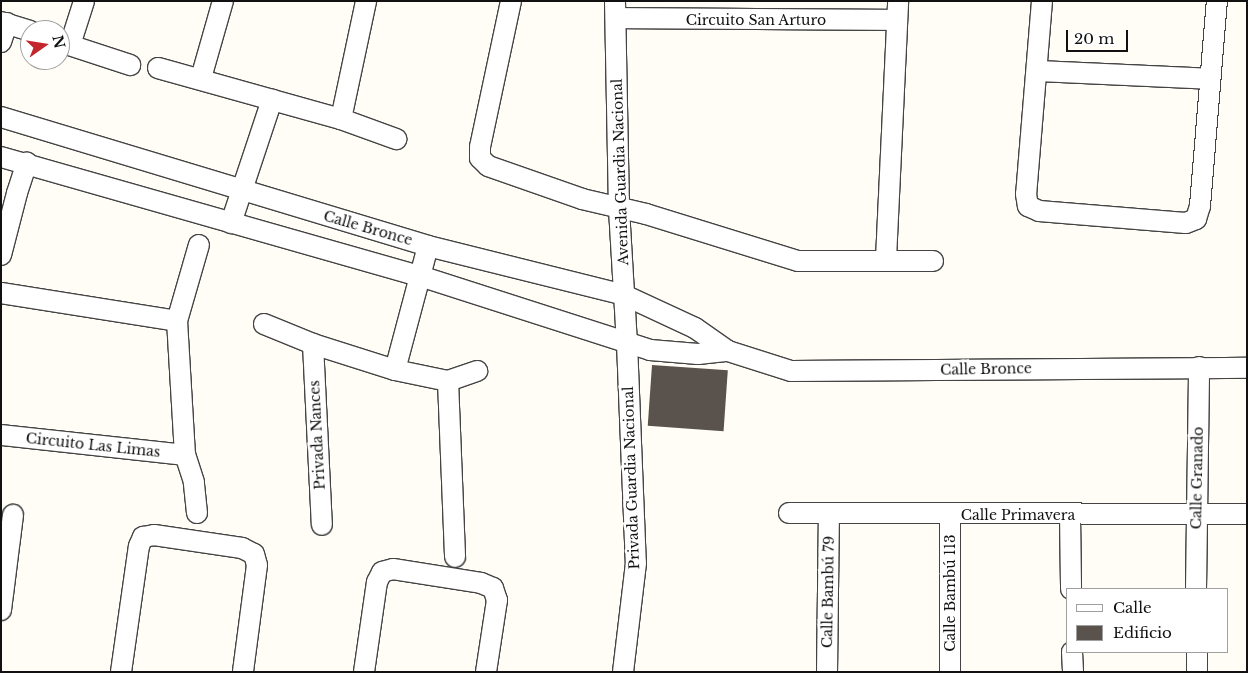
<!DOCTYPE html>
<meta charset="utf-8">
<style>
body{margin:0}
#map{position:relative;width:1248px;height:673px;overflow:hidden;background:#fffdf5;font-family:"Libre Baskerville",serif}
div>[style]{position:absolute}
.building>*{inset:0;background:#5a524d;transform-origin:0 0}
.roads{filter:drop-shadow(1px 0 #444) drop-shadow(-1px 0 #444) drop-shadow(0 1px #444) drop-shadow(0 -1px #444)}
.minor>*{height:20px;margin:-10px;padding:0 10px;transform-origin:10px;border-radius:10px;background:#fff}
span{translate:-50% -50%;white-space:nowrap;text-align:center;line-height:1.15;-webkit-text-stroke:5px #fff;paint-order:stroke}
.street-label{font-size:14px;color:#111}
.frame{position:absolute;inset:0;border:2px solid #111;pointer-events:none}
.legend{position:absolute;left:1066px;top:588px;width:162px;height:65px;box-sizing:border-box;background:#fff;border:1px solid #a0a0a0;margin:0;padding:6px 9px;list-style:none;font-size:15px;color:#111}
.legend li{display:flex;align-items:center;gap:10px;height:25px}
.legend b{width:25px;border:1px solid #a0a0a0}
.north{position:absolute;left:20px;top:20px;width:50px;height:50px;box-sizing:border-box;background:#fff;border:1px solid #a0a0a0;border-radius:50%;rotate:77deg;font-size:14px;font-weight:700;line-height:20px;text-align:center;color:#111}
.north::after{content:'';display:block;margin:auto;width:18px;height:22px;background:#c4262e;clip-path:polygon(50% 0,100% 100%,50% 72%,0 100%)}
.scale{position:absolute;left:1066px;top:30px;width:62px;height:22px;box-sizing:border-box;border:2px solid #111;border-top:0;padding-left:6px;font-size:15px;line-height:18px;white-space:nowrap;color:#111;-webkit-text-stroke:4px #fff;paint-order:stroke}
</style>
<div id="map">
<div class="building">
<div style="left:652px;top:365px;width:76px;height:61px;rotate:4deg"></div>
</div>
<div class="roads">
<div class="minor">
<div style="left:511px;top:1px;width:149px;rotate:102deg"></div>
<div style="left:480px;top:147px;width:11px;rotate:90deg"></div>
<div style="left:480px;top:158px;width:11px;rotate:45deg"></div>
<div style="left:488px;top:166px;width:100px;rotate:19.3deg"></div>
<div style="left:582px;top:199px;width:66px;rotate:13.2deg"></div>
<div style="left:646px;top:214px;width:159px;rotate:17.2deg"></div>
<div style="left:798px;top:261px;width:135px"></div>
<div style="left:615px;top:1px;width:208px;rotate:88.9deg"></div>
<div style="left:619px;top:209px;width:134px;rotate:86.6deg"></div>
<div style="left:627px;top:343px;width:220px;rotate:87.7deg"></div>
<div style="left:636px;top:563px;width:110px;rotate:96.8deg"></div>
<div style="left:1042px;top:1px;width:194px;rotate:94.7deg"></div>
<div style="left:1026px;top:194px;width:12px;rotate:81deg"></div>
<div style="left:1028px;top:206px;width:12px;rotate:24deg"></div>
<div style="left:1039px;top:211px;width:147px;rotate:4.7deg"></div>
<div style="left:1186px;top:223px;width:11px;rotate:-22deg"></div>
<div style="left:1196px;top:219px;width:14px;rotate:-73deg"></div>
<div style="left:1200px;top:206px;width:206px;rotate:-85.3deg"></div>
<div style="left:616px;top:18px;width:281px;rotate:0.4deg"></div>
<div style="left:1px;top:22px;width:30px;rotate:17deg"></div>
<div style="left:1px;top:42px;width:20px;rotate:-72deg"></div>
<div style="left:60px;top:42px;width:74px;rotate:18.2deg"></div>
<div style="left:70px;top:45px;width:46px;rotate:-72.3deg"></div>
<div style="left:158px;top:68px;width:190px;rotate:15.6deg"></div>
<div style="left:341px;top:119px;width:59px;rotate:20deg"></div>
<div style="left:1037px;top:71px;width:173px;rotate:2.6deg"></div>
<div style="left:201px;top:78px;width:80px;rotate:-74.1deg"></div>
<div style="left:1px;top:117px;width:446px;rotate:16.8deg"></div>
<div style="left:428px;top:246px;width:202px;rotate:14deg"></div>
<div style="left:624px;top:295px;width:78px;rotate:24.9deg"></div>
<div style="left:695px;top:328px;width:40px;rotate:34.9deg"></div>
<div style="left:728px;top:351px;width:66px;rotate:17.6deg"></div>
<div style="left:791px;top:371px;width:456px;rotate:-0.4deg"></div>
<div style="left:341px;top:119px;width:121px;rotate:-78deg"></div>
<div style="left:1px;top:157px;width:436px;rotate:15.9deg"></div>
<div style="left:420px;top:276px;width:242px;rotate:17.8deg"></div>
<div style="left:650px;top:350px;width:48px;rotate:4.8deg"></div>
<div style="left:698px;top:354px;width:30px;rotate:-6deg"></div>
<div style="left:231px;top:223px;width:130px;rotate:-71.6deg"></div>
<div style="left:1px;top:255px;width:64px;rotate:-75.5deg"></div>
<div style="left:17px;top:193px;width:32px;rotate:-72deg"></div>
<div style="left:886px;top:259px;width:258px;rotate:-87.3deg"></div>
<div style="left:1px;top:293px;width:178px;rotate:9deg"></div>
<div style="left:264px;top:324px;width:53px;rotate:22.2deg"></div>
<div style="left:313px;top:344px;width:86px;rotate:17.6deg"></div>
<div style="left:395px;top:370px;width:54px;rotate:11.7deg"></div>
<div style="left:448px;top:381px;width:31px;rotate:-19deg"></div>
<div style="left:313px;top:344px;width:181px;rotate:87.2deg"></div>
<div style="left:395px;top:370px;width:128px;rotate:-75.1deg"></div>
<div style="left:448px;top:381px;width:176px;rotate:87.7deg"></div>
<div style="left:1px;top:435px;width:185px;rotate:6.2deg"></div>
<div style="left:197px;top:513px;width:31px;rotate:-96deg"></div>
<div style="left:194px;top:482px;width:28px;rotate:-108deg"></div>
<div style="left:185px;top:455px;width:134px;rotate:-93.4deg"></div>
<div style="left:177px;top:321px;width:79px;rotate:-73.9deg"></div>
<div style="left:789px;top:513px;width:458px;rotate:0.1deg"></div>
<div style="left:1070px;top:514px;width:75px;rotate:89.2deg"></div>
<div style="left:950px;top:515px;width:157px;rotate:90deg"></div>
<div style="left:1196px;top:589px;width:222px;rotate:-89.2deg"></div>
<div style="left:1px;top:610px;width:96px;rotate:-82.8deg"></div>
<div style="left:1072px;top:652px;width:20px;rotate:87deg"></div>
<div style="left:1197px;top:652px;width:20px;rotate:90deg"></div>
<div style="left:121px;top:672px;width:127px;rotate:-81.9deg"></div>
<div style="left:139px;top:546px;width:10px;rotate:-66deg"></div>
<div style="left:143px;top:537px;width:11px;rotate:-10deg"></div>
<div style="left:154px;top:535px;width:89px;rotate:8.4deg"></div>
<div style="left:242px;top:548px;width:13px;rotate:27deg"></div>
<div style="left:254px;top:554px;width:11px;rotate:75deg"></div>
<div style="left:257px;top:565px;width:108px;rotate:97.5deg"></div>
<div style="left:364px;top:672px;width:91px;rotate:-81.8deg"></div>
<div style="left:377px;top:582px;width:11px;rotate:-63deg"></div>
<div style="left:382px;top:572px;width:11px;rotate:-15deg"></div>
<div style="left:393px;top:569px;width:89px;rotate:9deg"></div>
<div style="left:481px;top:583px;width:13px;rotate:23deg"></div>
<div style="left:493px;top:588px;width:13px;rotate:72deg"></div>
<div style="left:497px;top:600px;width:73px;rotate:98.7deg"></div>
<div style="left:827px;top:672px;width:159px;rotate:-89.3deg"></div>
</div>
</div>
<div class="street-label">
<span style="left:756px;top:20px">Circuito San Arturo</span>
<span style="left:620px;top:172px;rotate:-92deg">Avenida Guardia Nacional</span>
<span style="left:368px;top:228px;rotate:16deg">Calle Bronce</span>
<span style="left:986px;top:369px;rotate:-1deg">Calle Bronce</span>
<span style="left:317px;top:435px;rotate:-93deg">Privada Nances</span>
<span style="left:93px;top:445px;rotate:6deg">Circuito Las Limas</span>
<span style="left:631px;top:478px;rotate:-92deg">Privada Guardia Nacional</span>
<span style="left:1197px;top:478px;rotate:-89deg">Calle Granado</span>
<span style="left:1018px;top:515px">Calle Primavera</span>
<span style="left:828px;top:592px;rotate:-89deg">Calle Bambú 79</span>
<span style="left:950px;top:593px;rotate:-90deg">Calle Bambú 113</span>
</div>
<div class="frame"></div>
<ul class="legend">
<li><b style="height:6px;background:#fff"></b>Calle</li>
<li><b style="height:14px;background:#5a524d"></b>Edificio</li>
</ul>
<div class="north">N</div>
<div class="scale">20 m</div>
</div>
